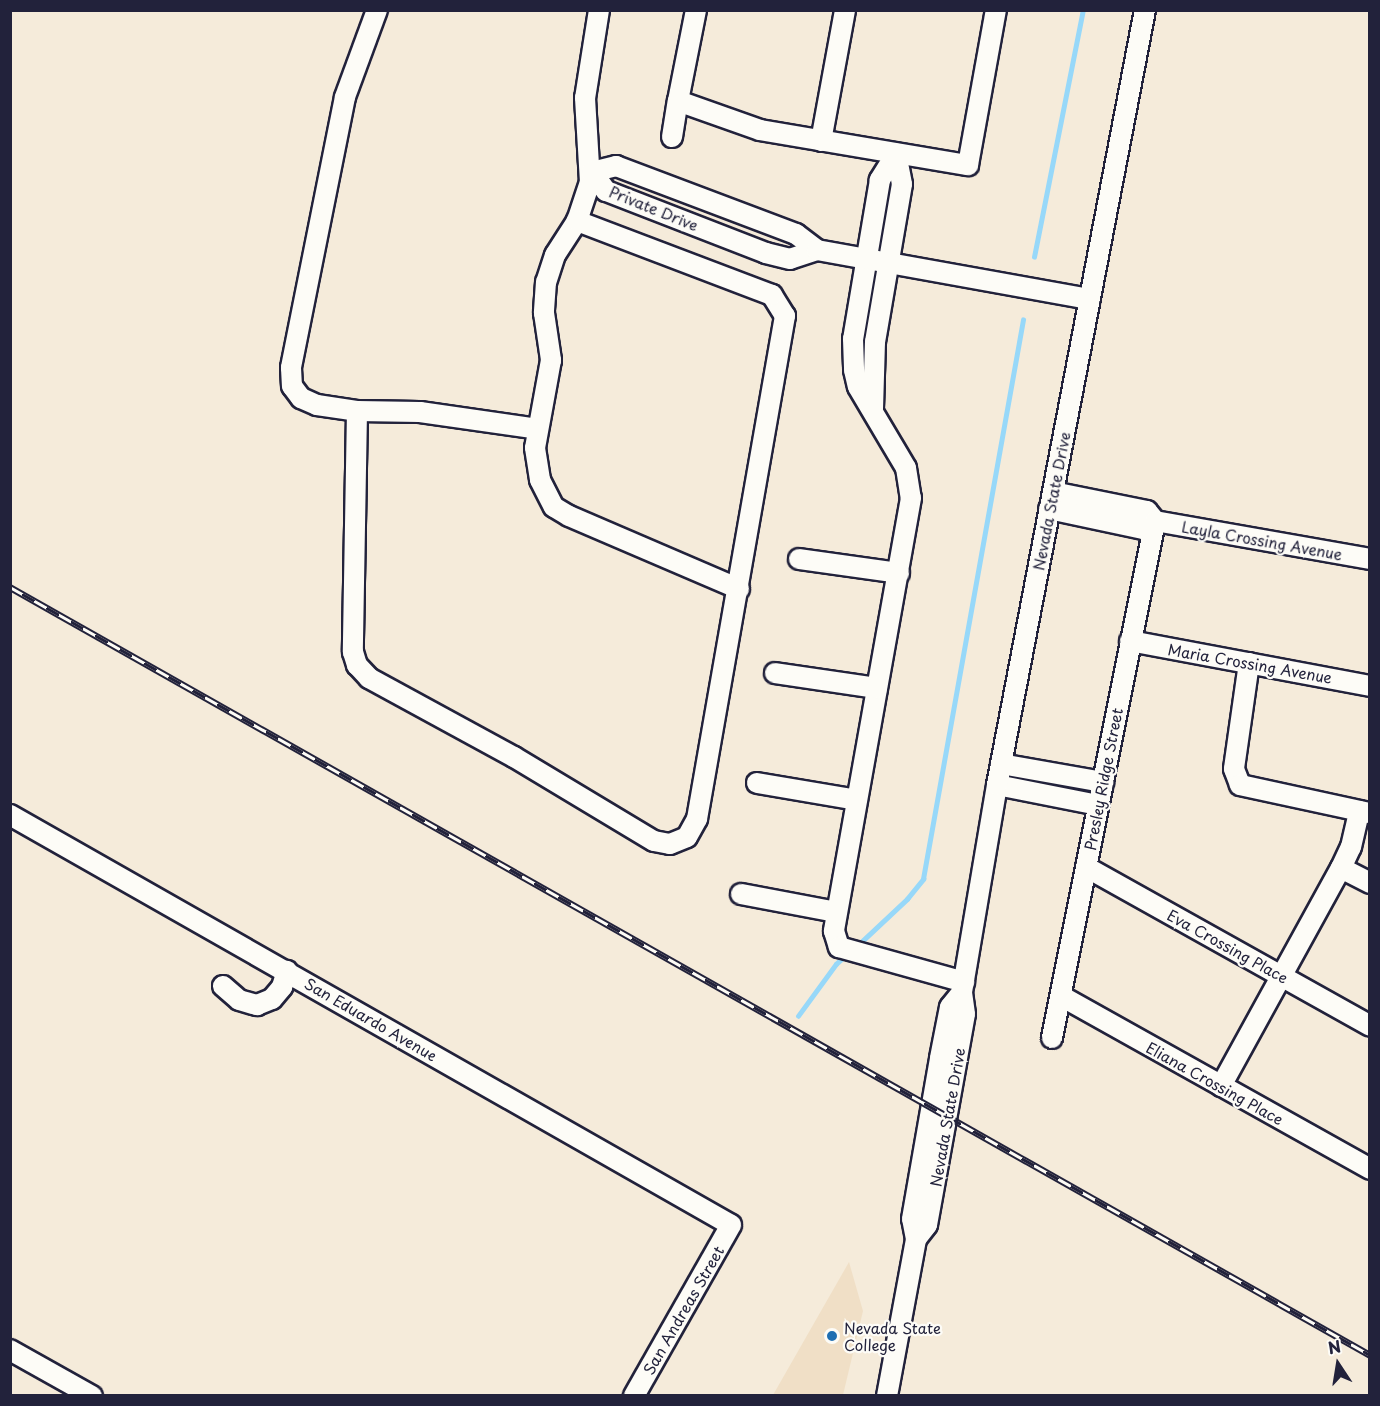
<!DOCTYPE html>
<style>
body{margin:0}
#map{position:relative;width:1380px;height:1406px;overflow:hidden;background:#f5ebda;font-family:"Playpen Sans",sans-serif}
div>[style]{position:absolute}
.built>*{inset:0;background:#f0dfc6}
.stream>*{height:4.5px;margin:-2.25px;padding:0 2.25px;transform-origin:2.25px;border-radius:2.25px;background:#97d8f9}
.roads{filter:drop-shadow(2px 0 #22223b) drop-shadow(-2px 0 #22223b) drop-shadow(0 2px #22223b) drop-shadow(0 -2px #22223b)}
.minor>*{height:20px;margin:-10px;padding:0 10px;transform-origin:10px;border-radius:10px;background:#fdfcf7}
.rail>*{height:7px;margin-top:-3.5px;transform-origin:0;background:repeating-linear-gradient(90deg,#fdfcf7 0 14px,#22223b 0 28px);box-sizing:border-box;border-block:2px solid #22223b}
.dots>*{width:16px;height:16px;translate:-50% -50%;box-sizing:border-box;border:3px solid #fdfcf7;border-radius:50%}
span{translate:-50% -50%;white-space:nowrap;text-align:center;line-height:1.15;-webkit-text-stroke:4.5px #fdfcf7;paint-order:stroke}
.street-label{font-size:15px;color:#22223b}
.poi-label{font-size:15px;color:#22223b}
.left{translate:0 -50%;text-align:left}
.frame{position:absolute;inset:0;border:12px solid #22223b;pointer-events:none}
.north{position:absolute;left:1308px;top:1334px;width:60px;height:60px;-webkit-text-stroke:4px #fdfcf7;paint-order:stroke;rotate:348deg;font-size:16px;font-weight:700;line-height:24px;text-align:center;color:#22223b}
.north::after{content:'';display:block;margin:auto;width:21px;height:27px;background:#22223b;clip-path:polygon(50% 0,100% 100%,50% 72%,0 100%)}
</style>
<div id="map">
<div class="built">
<div style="clip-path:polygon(849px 1262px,863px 1311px,843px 1395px,773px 1395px)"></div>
</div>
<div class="stream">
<div style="left:1034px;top:257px;width:252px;rotate:-78.8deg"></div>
<div style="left:857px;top:946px;width:69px;rotate:-43.2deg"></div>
<div style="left:907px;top:899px;width:26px;rotate:-51deg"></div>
<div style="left:923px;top:879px;width:568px;rotate:-79.86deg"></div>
<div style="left:798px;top:1016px;width:64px;rotate:-53.8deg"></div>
<div style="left:836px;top:964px;width:13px;rotate:-42deg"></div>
</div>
<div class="roads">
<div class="minor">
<div style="left:377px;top:10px;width:93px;rotate:110.2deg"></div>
<div style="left:345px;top:97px;width:276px;rotate:101.3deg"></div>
<div style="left:291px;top:368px;width:18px;rotate:87deg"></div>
<div style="left:292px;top:386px;width:15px;rotate:53deg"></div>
<div style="left:301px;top:398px;width:17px;rotate:24deg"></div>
<div style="left:317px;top:405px;width:40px;rotate:8.5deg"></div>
<div style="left:357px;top:411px;width:63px;rotate:0.9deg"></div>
<div style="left:420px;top:412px;width:119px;rotate:8.2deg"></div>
<div style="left:599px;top:10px;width:89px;rotate:99deg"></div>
<div style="left:585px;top:98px;width:84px;rotate:86.6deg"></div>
<div style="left:590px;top:182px;width:41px;rotate:108.4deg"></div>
<div style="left:577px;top:221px;width:40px;rotate:122.9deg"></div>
<div style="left:555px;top:255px;width:28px;rotate:108deg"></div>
<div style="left:546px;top:282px;width:31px;rotate:94deg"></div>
<div style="left:544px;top:313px;width:48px;rotate:81.5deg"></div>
<div style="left:551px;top:360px;width:89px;rotate:100.3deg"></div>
<div style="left:535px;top:448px;width:32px;rotate:81deg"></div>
<div style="left:540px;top:480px;width:30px;rotate:63deg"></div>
<div style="left:554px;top:507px;width:17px;rotate:31deg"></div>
<div style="left:569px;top:516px;width:185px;rotate:23.2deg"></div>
<div style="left:696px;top:10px;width:93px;rotate:101.2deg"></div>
<div style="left:678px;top:101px;width:87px;rotate:19.5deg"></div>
<div style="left:760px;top:130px;width:211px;rotate:9.6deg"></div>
<div style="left:968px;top:165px;width:158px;rotate:-79.8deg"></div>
<div style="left:672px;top:137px;width:36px;rotate:-81deg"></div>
<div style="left:821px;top:141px;width:133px;rotate:-79.6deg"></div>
<div style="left:896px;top:154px;width:31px;rotate:122deg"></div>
<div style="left:880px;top:180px;width:161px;rotate:99.6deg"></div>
<div style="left:853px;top:339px;width:31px;rotate:88deg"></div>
<div style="left:854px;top:370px;width:17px;rotate:77deg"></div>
<div style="left:858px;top:387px;width:94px;rotate:59.3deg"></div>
<div style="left:906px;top:468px;width:30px;rotate:81deg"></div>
<div style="left:911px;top:498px;width:440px;rotate:100.1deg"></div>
<div style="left:834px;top:931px;width:17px;rotate:73deg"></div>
<div style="left:839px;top:947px;width:130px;rotate:15.6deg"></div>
<div style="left:817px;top:250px;width:28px;rotate:162deg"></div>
<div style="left:790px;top:259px;width:25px;rotate:-166deg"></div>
<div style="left:766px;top:253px;width:172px;rotate:-158.8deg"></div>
<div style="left:606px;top:191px;width:24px;rotate:-126deg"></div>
<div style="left:592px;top:172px;width:25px;rotate:-14deg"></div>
<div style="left:616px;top:166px;width:192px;rotate:20.7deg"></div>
<div style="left:796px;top:234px;width:26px;rotate:37deg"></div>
<div style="left:817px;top:250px;width:277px;rotate:10.2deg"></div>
<div style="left:873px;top:409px;width:67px;rotate:-88.3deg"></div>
<div style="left:875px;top:342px;width:160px;rotate:-80.3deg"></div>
<div style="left:902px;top:184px;width:31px;rotate:-101deg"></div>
<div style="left:357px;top:411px;width:241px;rotate:91deg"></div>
<div style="left:353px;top:652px;width:14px;rotate:73deg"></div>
<div style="left:357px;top:665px;width:18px;rotate:47deg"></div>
<div style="left:369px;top:678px;width:165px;rotate:28.6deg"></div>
<div style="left:514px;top:757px;width:163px;rotate:31deg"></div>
<div style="left:654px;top:841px;width:16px;rotate:11deg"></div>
<div style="left:670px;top:844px;width:18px;rotate:-22deg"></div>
<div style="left:687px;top:837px;width:21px;rotate:-61deg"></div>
<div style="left:697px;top:819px;width:511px;rotate:-80.08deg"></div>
<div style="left:785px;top:316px;width:25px;rotate:-122deg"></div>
<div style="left:772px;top:295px;width:209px;rotate:-159.2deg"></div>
<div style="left:1053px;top:492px;width:96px;rotate:11.4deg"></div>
<div style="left:1147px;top:511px;width:13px;rotate:51deg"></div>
<div style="left:1155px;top:521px;width:218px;rotate:10deg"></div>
<div style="left:1049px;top:509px;width:96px;rotate:12deg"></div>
<div style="left:1143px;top:529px;width:14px;rotate:-34deg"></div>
<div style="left:799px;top:559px;width:101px;rotate:8deg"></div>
<div style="left:1130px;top:641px;width:244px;rotate:10.6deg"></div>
<div style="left:1249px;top:663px;width:107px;rotate:98.1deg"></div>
<div style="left:1234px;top:769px;width:17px;rotate:69deg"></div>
<div style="left:1240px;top:785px;width:133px;rotate:12.2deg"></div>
<div style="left:775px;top:673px;width:103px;rotate:8.4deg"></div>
<div style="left:1001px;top:764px;width:104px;rotate:10deg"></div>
<div style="left:757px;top:783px;width:101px;rotate:9.6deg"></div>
<div style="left:997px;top:785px;width:103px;rotate:11.2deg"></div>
<div style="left:10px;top:815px;width:829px;rotate:29.62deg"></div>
<div style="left:731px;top:1225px;width:197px;rotate:119.6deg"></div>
<div style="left:1086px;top:867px;width:325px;rotate:29.2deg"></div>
<div style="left:1341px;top:868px;width:33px;rotate:27deg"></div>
<div style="left:741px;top:894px;width:97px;rotate:10.7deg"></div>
<div style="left:223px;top:986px;width:21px;rotate:41deg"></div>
<div style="left:239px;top:1000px;width:19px;rotate:16deg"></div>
<div style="left:257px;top:1005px;width:16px;rotate:-22deg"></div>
<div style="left:272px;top:999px;width:16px;rotate:-50deg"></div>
<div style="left:282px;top:987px;width:17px;rotate:-73deg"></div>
<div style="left:1061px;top:996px;width:354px;rotate:29.2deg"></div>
<div style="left:1052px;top:1038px;width:527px;rotate:-78.73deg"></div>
<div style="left:1221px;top:1086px;width:249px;rotate:-61.2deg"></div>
<div style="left:1341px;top:868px;width:23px;rotate:-65deg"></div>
<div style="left:1351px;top:847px;width:37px;rotate:-77deg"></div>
<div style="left:916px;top:1239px;width:18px;rotate:-52deg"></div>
<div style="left:927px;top:1225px;width:214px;rotate:-79.8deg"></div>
<div style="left:965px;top:1014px;width:22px;rotate:-98deg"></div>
<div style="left:962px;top:992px;width:210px;rotate:-80.4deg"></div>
<div style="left:997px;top:785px;width:789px;rotate:-79.19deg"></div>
<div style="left:10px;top:1350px;width:94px;rotate:29.3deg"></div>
<div style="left:887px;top:1396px;width:160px;rotate:-79.5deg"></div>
<div style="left:916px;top:1239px;width:20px;rotate:-101deg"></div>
<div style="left:912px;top:1219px;width:163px;rotate:-80.1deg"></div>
<div style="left:940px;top:1058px;width:52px;rotate:-78.9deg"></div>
<div style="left:950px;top:1007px;width:19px;rotate:-51deg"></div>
</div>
</div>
<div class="rail">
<div style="left:10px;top:587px;width:1562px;rotate:29.45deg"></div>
</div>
<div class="dots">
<div style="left:832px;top:1336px;background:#1f6fb2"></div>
</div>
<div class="street-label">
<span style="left:654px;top:208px;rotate:22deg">Private Drive</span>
<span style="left:1051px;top:501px;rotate:-79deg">Nevada State Drive</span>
<span style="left:1262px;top:540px;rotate:10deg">Layla Crossing Avenue</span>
<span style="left:1250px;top:663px;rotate:10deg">Maria Crossing Avenue</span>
<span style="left:1103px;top:779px;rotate:-79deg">Presley Ridge Street</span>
<span style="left:1228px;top:946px;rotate:29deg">Eva Crossing Place</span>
<span style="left:371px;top:1019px;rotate:30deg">San Eduardo Avenue</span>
<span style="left:1215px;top:1083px;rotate:29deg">Eliana Crossing Place</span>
<span style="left:947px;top:1117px;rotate:-80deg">Nevada State Drive</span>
<span style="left:683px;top:1310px;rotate:-60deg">San Andreas Street</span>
</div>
<div class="poi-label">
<span class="left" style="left:844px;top:1336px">Nevada State<br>College</span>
</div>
<div class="frame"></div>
<div class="north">N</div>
</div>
